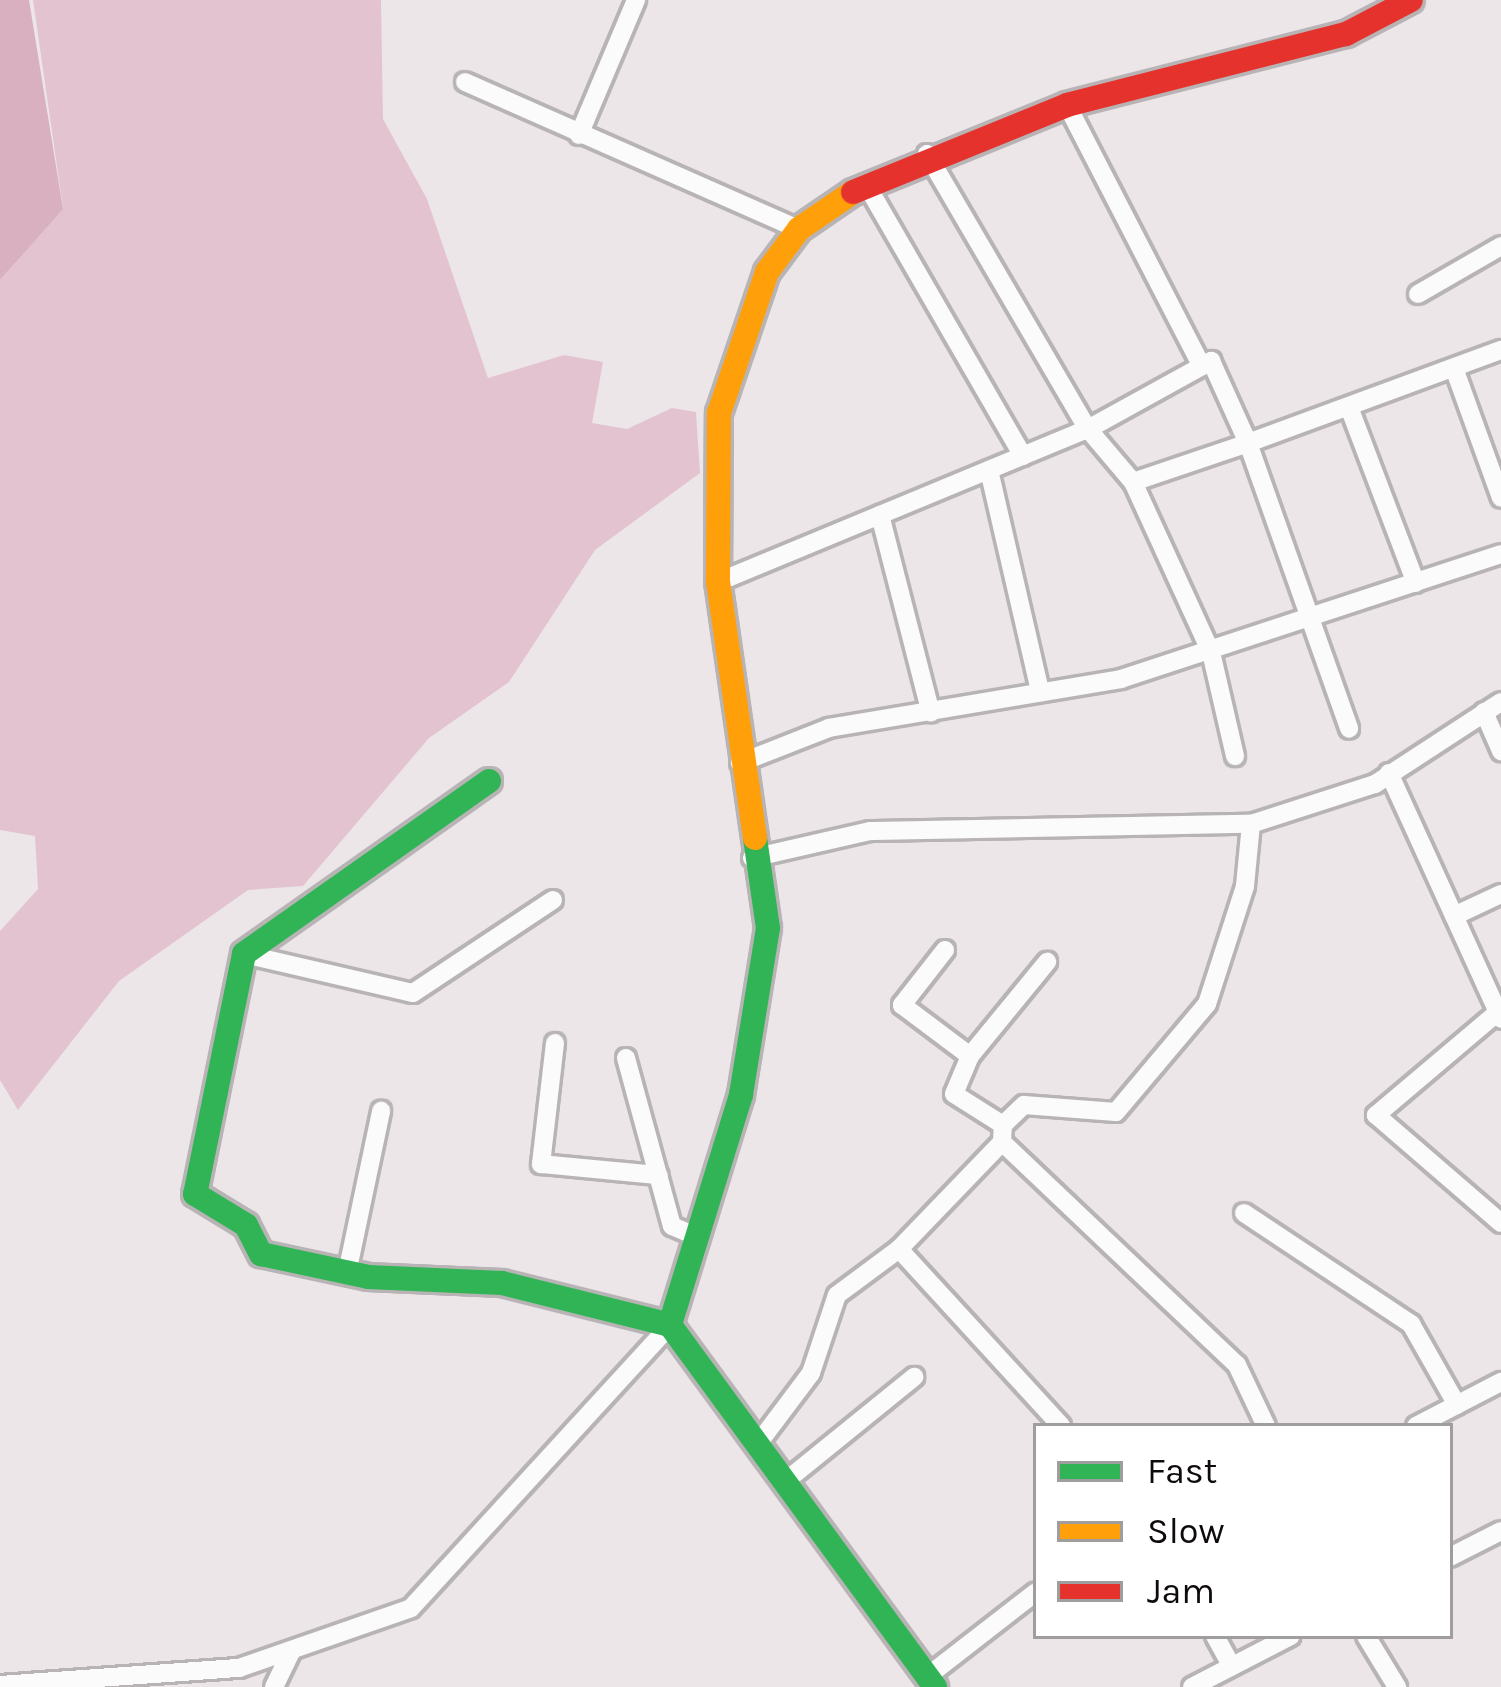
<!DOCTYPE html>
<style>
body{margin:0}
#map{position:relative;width:1501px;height:1687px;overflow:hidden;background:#ece6e8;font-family:Karla,sans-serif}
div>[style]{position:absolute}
.forest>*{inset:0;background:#e4c3d0}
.water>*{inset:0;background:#d8b0c0}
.roads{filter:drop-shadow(3px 0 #b8b4b5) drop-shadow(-3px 0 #b8b4b5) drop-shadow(0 3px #b8b4b5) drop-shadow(0 -3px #b8b4b5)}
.street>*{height:18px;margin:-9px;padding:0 9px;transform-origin:9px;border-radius:9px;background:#fcfbfc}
.fast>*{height:24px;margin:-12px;padding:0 12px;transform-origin:12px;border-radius:12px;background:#30b455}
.slow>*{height:24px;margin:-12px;padding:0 12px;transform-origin:12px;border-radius:12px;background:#ff9f0a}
.jam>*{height:24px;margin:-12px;padding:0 12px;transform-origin:12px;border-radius:12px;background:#e5322d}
span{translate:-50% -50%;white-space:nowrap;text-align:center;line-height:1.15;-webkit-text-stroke:9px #fff;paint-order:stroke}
.legend{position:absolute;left:1033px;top:1423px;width:420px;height:216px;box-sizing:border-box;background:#fff;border:3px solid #9f9d9e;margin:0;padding:15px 21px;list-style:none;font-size:36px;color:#0f0b0c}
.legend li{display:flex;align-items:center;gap:24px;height:60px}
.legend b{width:60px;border:3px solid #9f9d9e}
</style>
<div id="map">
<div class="forest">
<div style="clip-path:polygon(33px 0,381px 0,383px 119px,427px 199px,488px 378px,564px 355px,603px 362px,592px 423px,627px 429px,672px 408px,696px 412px,700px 473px,595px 550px,509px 682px,429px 738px,303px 886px,248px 890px,119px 981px,18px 1110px,0 1080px,0 931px,38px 889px,35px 836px,0 830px,0 280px,63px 208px)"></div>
</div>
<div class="water">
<div style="clip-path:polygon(0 0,29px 0,63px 209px,0 280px)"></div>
</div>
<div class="roads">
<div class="street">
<div style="left:465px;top:82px;width:365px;rotate:23.8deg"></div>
<div style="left:1067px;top:105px;width:294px;rotate:62.7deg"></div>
<div style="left:579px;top:135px;width:147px;rotate:-67.1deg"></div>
<div style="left:927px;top:154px;width:319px;rotate:59.7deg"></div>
<div style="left:1088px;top:429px;width:70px;rotate:49.7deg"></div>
<div style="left:1133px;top:482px;width:121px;rotate:-18.7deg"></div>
<div style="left:1248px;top:443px;width:303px;rotate:70.5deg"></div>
<div style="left:866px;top:184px;width:314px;rotate:60deg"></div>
<div style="left:1418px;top:294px;width:96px;rotate:-30deg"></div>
<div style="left:1454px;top:368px;width:138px;rotate:70.1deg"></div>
<div style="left:1349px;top:407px;width:188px;rotate:69.2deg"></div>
<div style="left:989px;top:470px;width:227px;rotate:77deg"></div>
<div style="left:1133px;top:482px;width:187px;rotate:65.4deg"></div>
<div style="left:1211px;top:652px;width:107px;rotate:77deg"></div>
<div style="left:880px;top:515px;width:204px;rotate:75.6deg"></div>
<div style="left:718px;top:582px;width:400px;rotate:-22.5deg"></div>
<div style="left:1088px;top:429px;width:141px;rotate:-28.9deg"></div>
<div style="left:1211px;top:361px;width:90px;rotate:65.7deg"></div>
<div style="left:1248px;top:443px;width:270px;rotate:-20.2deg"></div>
<div style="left:1484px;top:712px;width:43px;rotate:66.4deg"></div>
<div style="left:740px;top:763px;width:96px;rotate:-21.5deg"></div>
<div style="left:829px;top:728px;width:296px;rotate:-9.5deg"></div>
<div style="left:1121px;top:679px;width:400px;rotate:-18.2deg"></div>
<div style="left:1389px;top:773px;width:270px;rotate:65.5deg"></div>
<div style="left:752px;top:858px;width:121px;rotate:-12.9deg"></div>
<div style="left:870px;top:831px;width:381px;rotate:-1.1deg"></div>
<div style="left:1251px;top:824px;width:130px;rotate:-17.9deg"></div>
<div style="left:1375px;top:784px;width:150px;rotate:-33.1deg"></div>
<div style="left:1454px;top:916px;width:52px;rotate:-25.1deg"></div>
<div style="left:945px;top:950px;width:70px;rotate:128deg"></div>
<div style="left:902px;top:1005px;width:85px;rotate:36.9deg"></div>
<div style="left:970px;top:1056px;width:41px;rotate:112.8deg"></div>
<div style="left:954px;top:1094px;width:58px;rotate:32.3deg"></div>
<div style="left:244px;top:954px;width:173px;rotate:13deg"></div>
<div style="left:413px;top:993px;width:168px;rotate:-33.6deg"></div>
<div style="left:1498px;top:1012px;width:160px;rotate:139.8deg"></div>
<div style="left:1376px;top:1115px;width:165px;rotate:40.8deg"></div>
<div style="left:555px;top:1043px;width:122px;rotate:96.6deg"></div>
<div style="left:541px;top:1164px;width:118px;rotate:5.4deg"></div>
<div style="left:970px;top:1056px;width:122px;rotate:-50.7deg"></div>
<div style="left:626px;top:1058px;width:174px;rotate:74.7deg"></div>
<div style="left:672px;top:1226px;width:21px;rotate:23deg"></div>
<div style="left:1002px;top:1142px;width:324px;rotate:43.5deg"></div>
<div style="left:1237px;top:1365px;width:68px;rotate:64.6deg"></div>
<div style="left:1244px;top:1213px;width:201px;rotate:33.6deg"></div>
<div style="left:1411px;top:1324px;width:93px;rotate:60.4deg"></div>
<div style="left:899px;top:1249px;width:240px;rotate:47.5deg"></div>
<div style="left:347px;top:1273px;width:166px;rotate:-78.1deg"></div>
<div style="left:1416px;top:1426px;width:96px;rotate:-27.4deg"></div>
<div style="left:757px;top:1445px;width:90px;rotate:-53.1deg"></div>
<div style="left:811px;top:1373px;width:82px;rotate:-71.6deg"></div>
<div style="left:837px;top:1295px;width:77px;rotate:-36.6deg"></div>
<div style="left:899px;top:1249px;width:149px;rotate:-46.1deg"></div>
<div style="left:1002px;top:1142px;width:17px;rotate:-87deg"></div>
<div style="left:1003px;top:1125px;width:29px;rotate:-44deg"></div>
<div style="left:1024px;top:1105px;width:92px;rotate:4.4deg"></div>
<div style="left:1116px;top:1112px;width:141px;rotate:-49.9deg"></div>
<div style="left:1207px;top:1004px;width:124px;rotate:-72.1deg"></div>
<div style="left:1245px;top:886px;width:62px;rotate:-84.5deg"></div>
<div style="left:787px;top:1480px;width:164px;rotate:-39deg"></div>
<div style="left:1450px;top:1557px;width:57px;rotate:-27deg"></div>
<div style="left:1215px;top:1636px;width:33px;rotate:61deg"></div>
<div style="left:1366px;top:1636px;width:60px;rotate:58.7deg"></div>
<div style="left:929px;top:1675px;width:135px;rotate:-37.8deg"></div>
<div style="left:0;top:1685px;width:240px;rotate:-4.1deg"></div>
<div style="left:239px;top:1668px;width:182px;rotate:-19.2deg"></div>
<div style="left:411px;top:1608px;width:384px;rotate:-47.5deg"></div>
<div style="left:274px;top:1687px;width:41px;rotate:-64.1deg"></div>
<div style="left:1192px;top:1687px;width:111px;rotate:-27.3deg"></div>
</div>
<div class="fast">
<div style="left:489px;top:781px;width:300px;rotate:144.8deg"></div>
<div style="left:244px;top:954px;width:245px;rotate:101.5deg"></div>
<div style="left:195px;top:1194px;width:60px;rotate:31.3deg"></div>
<div style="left:246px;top:1225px;width:33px;rotate:63deg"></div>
<div style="left:261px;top:1254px;width:109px;rotate:12.1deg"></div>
<div style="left:368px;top:1277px;width:134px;rotate:2.6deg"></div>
<div style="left:502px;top:1283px;width:173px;rotate:14deg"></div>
<div style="left:755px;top:838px;width:91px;rotate:81.8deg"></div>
<div style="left:768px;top:928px;width:169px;rotate:99.2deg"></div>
<div style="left:741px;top:1095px;width:241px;rotate:107.2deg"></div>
<div style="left:670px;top:1325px;width:449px;rotate:53.8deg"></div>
</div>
<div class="slow">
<div style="left:755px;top:838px;width:259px;rotate:-98.2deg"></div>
<div style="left:718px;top:582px;width:169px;rotate:-89.7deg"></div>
<div style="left:719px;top:413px;width:149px;rotate:-71.2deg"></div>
<div style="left:767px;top:272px;width:54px;rotate:-53.3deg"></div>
<div style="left:799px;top:229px;width:65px;rotate:-34.4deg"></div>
</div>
<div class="jam">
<div style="left:853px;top:192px;width:231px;rotate:-22.1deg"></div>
<div style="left:1067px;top:105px;width:288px;rotate:-14.3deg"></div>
<div style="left:1346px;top:34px;width:73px;rotate:-27.6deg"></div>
</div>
</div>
<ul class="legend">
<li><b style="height:15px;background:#30b455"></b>Fast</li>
<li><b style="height:15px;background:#ff9f0a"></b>Slow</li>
<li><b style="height:15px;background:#e5322d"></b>Jam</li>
</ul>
</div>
